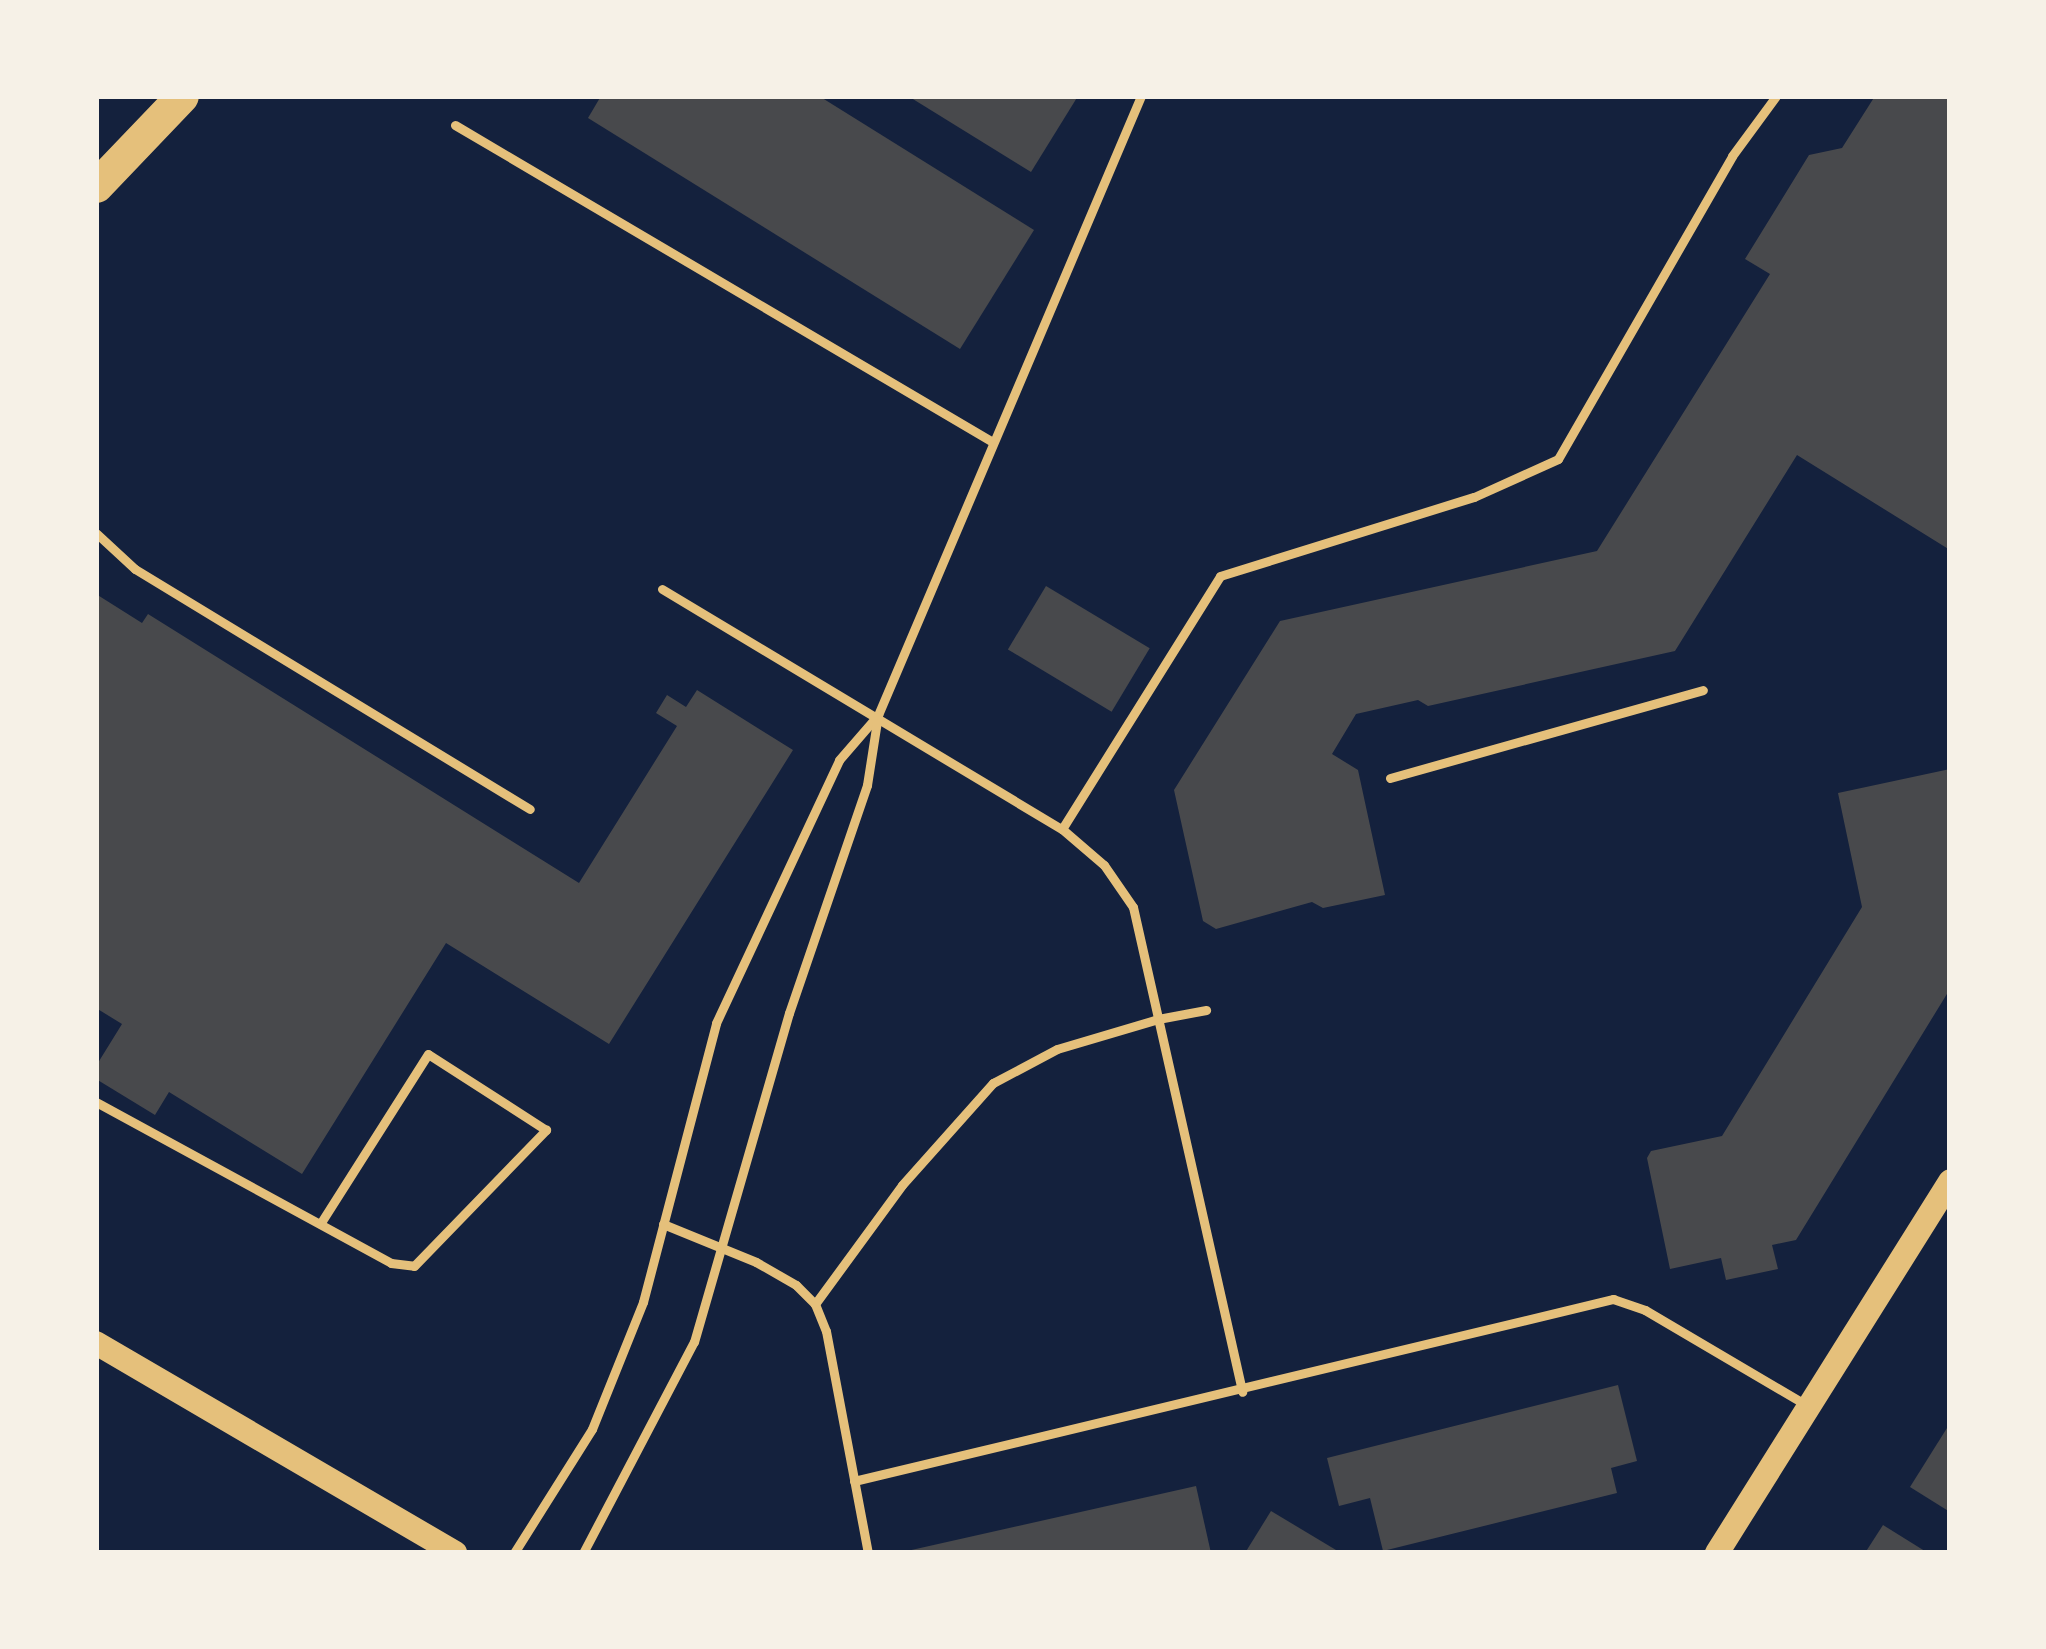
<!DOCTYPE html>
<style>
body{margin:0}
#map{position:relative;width:2046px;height:1649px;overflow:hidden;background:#14213d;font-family:"Public Sans",sans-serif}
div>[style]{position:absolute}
.building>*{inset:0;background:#48494c;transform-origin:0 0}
.service>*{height:9px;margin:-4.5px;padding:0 4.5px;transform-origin:4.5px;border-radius:4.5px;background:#e5c07b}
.secondary>*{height:24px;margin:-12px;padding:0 12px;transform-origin:12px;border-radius:12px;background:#e5c07b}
.motorway>*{height:33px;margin:-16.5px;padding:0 16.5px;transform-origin:16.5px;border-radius:16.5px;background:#e5c07b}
span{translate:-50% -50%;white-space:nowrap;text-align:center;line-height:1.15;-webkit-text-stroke:12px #f6f1e7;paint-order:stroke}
.frame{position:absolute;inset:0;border:99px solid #f6f1e7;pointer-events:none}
</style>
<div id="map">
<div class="building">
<div style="clip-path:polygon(601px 96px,819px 96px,1034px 230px,960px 349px,588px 118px)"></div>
<div style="clip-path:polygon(908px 96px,1078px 96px,1031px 172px)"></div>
<div style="clip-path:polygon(1875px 96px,1950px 96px,1950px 550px,1797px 455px,1675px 651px,1428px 706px,1418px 700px,1356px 714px,1332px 754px,1358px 770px,1385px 895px,1323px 908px,1312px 902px,1216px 929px,1203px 921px,1174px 790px,1280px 621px,1597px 551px,1770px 274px,1745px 259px,1809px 155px,1842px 148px)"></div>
<div style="left:1046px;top:586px;width:121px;height:74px;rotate:31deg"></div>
<div style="clip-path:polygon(96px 594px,142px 623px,148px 614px,579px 883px,677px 726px,656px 713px,667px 695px,686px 707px,697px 690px,793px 750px,609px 1044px,446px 943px,302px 1174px,169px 1092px,155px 1115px,96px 1079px,96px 1066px,122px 1024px,96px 1008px)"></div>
<div style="clip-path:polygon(1950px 769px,1950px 989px,1796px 1240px,1772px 1245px,1778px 1269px,1726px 1280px,1721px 1258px,1670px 1269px,1647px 1158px,1651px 1151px,1722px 1136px,1862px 907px,1838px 793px)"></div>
<div style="clip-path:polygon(1618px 1385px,1637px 1461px,1611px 1468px,1617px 1493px,1383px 1551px,1370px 1498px,1339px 1506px,1327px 1458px)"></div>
<div style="clip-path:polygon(1947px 1428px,1950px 1430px,1950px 1512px,1910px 1487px)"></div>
<div style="clip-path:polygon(1196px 1486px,1211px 1553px,908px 1553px,907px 1551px)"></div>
<div style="clip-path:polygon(1271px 1511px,1341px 1553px,1245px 1553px)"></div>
<div style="clip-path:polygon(1883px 1525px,1928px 1553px,1865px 1553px)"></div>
</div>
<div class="service">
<div style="left:455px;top:125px;width:622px;rotate:30.52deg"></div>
<div style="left:96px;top:533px;width:53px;rotate:42.7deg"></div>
<div style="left:135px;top:569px;width:462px;rotate:31.3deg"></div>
<div style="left:662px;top:589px;width:466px;rotate:31deg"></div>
<div style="left:1062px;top:829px;width:55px;rotate:40.6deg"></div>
<div style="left:1104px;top:865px;width:51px;rotate:55.4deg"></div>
<div style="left:1133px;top:907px;width:497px;rotate:77.3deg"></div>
<div style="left:1390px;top:778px;width:325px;rotate:-15.7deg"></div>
<div style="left:1062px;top:829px;width:298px;rotate:-58deg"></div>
<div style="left:1220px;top:576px;width:266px;rotate:-17.3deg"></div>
<div style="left:1474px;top:497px;width:92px;rotate:-24.3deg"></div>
<div style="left:1558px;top:459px;width:349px;rotate:-60.1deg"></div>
<div style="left:1732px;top:156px;width:74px;rotate:-53.7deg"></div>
<div style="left:96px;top:1102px;width:336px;rotate:28.6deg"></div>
<div style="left:391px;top:1263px;width:23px;rotate:7deg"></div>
<div style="left:414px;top:1266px;width:190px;rotate:-45.9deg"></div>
<div style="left:546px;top:1130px;width:140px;rotate:-147.2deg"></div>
<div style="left:428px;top:1054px;width:201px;rotate:122.4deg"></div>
<div style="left:663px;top:1224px;width:100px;rotate:22.2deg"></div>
<div style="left:756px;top:1262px;width:46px;rotate:29.9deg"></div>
<div style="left:796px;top:1285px;width:27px;rotate:45deg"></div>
<div style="left:815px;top:1304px;width:29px;rotate:68deg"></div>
<div style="left:826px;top:1331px;width:226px;rotate:79.3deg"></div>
<div style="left:815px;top:1304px;width:147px;rotate:-53.8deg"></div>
<div style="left:902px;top:1185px;width:137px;rotate:-48.3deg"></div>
<div style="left:993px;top:1083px;width:72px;rotate:-28deg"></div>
<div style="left:1057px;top:1049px;width:105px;rotate:-16.5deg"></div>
<div style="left:1158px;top:1019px;width:49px;rotate:-10.6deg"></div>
<div style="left:854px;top:1481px;width:781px;rotate:-13.48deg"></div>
<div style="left:1613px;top:1299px;width:34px;rotate:19deg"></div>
<div style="left:1645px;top:1310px;width:189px;rotate:30.5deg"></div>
<div style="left:514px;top:1553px;width:146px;rotate:-57.8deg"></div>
<div style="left:592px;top:1429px;width:137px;rotate:-68.1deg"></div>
<div style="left:643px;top:1302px;width:288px;rotate:-75.3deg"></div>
<div style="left:716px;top:1023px;width:290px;rotate:-64.9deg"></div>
<div style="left:839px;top:760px;width:60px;rotate:-49.1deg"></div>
<div style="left:583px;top:1553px;width:238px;rotate:-62.3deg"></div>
<div style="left:694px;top:1342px;width:342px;rotate:-73.9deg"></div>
<div style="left:789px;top:1013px;width:241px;rotate:-71.1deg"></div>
<div style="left:867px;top:785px;width:71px;rotate:-81.1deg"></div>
<div style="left:878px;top:715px;width:673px;rotate:-66.98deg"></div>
</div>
<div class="secondary">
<div style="left:96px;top:1343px;width:416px;rotate:30.3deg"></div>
<div style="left:1717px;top:1553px;width:439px;rotate:-57.9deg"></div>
</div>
<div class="motorway">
<div style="left:96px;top:186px;width:124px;rotate:-46.3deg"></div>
</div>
<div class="frame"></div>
</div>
